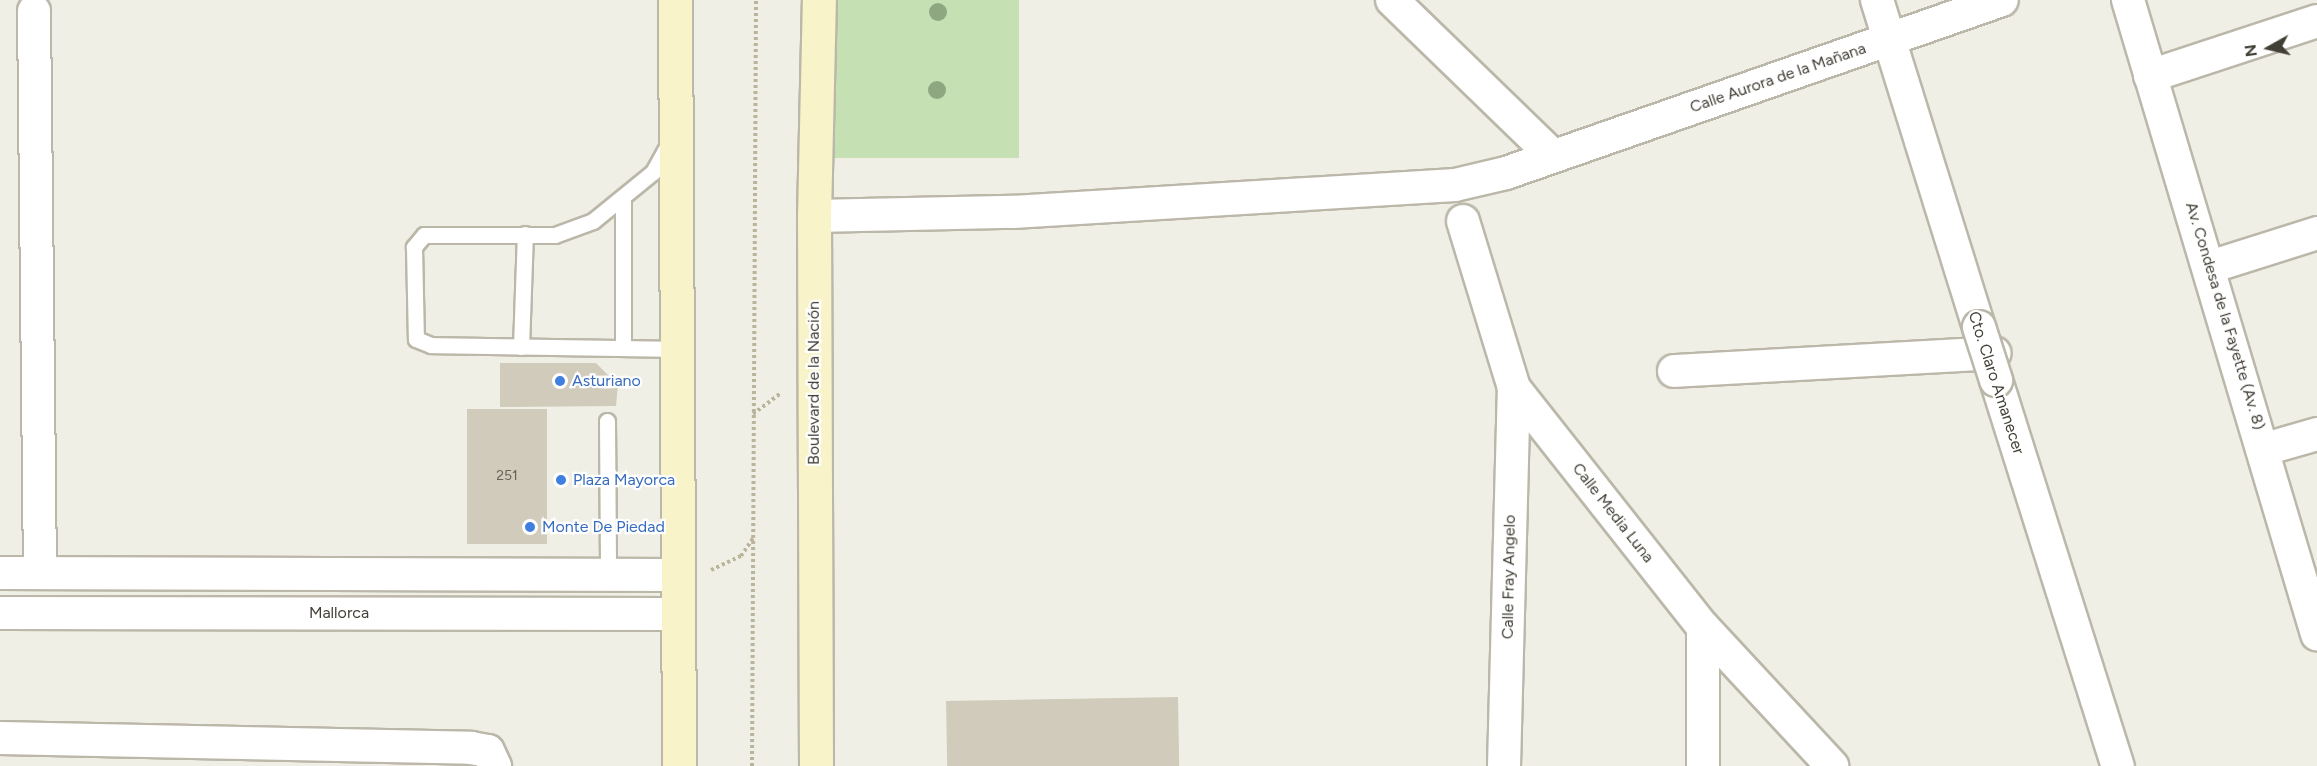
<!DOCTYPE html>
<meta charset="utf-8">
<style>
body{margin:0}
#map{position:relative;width:2317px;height:766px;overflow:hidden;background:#f0efe5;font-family:Figtree,sans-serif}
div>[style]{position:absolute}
.green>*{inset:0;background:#c5e0b3;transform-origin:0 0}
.building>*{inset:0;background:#d1cbbc;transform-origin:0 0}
.path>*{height:4px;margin-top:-2px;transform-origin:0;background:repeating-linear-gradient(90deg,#bbb49c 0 3px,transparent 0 6px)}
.roads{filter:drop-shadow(2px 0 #bbb7a9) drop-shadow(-2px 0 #bbb7a9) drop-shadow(0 2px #bbb7a9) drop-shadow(0 -2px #bbb7a9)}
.lane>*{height:15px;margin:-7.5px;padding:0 7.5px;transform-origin:7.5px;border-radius:7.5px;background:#fff}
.street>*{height:32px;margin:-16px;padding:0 16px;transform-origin:16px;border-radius:16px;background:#fff}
.secondary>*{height:33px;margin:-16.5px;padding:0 16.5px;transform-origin:16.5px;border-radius:16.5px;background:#f8f3c8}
.bridges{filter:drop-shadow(2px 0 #bbb7a9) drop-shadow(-2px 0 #bbb7a9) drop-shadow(0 2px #bbb7a9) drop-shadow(0 -2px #bbb7a9)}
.street-bridge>*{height:32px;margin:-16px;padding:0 16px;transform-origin:16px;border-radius:16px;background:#fff}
.trees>*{width:18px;height:18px;margin:-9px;border-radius:50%;background:#8fa781}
.dots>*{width:16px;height:16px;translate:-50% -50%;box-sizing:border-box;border:3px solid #fff;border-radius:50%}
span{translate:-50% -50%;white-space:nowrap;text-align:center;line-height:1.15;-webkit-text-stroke:4.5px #fff;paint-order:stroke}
.number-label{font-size:14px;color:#666258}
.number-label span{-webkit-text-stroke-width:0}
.street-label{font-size:16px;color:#423f36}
.shop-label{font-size:16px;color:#366cbe}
.left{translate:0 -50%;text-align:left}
.north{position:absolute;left:2239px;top:18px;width:60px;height:60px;-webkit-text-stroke:4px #fff;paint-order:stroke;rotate:262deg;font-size:16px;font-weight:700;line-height:24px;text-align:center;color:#423f36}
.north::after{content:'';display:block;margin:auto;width:21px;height:27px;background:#423f36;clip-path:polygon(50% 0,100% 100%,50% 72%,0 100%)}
</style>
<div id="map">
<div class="green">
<div style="left:832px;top:0;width:187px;height:158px"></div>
</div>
<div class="building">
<div style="clip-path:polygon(500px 363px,596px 363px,618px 385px,616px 406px,500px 407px)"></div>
<div style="left:467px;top:409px;width:80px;height:135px"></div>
<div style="left:1178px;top:697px;width:69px;height:232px;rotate:89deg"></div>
</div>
<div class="path">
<div style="left:753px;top:414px;width:34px;rotate:-37deg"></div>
<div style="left:711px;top:570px;width:33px;rotate:-25deg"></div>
<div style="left:741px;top:556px;width:22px;rotate:-56deg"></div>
<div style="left:752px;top:766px;width:766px;rotate:-89.7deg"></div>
</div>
<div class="roads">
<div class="lane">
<div style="left:668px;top:145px;width:31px;rotate:119deg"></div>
<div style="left:653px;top:172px;width:77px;rotate:140.8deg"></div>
<div style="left:593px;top:221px;width:40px;rotate:159.8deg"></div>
<div style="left:555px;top:235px;width:131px;rotate:180deg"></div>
<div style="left:424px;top:235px;width:16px;rotate:130deg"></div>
<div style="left:414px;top:247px;width:92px;rotate:88.8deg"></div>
<div style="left:416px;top:339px;width:16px;rotate:22deg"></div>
<div style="left:431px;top:345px;width:244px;rotate:0.9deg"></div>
<div style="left:623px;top:201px;width:147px;rotate:90deg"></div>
<div style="left:521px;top:347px;width:113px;rotate:-88deg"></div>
<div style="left:607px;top:421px;width:154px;rotate:89.6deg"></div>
</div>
<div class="street">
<div style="left:1392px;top:0;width:224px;rotate:44.1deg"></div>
<div style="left:1877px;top:0;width:343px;rotate:72.7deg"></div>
<div style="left:2128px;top:0;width:662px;rotate:73.4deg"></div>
<div style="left:34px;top:11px;width:562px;rotate:89.39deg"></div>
<div style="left:2150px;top:76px;width:176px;rotate:-18.2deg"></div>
<div style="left:814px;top:216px;width:199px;rotate:-1.2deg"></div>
<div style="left:1013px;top:212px;width:443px;rotate:-3.5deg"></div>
<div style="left:1455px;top:185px;width:52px;rotate:-13.2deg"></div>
<div style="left:1506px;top:173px;width:525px;rotate:-19.23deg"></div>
<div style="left:1463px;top:221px;width:175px;rotate:73deg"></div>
<div style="left:1514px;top:388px;width:305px;rotate:51.7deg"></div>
<div style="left:1703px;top:627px;width:190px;rotate:47.1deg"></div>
<div style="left:2210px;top:267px;width:112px;rotate:-17.6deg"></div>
<div style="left:1674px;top:371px;width:321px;rotate:-3.2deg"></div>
<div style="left:1996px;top:380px;width:405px;rotate:72.5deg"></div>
<div style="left:2265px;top:449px;width:54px;rotate:-16.1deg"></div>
<div style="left:0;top:573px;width:676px;rotate:0.17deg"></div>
<div style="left:0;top:613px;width:677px;rotate:0.08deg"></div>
<div style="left:0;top:738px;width:471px;rotate:1.2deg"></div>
<div style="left:471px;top:748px;width:17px;rotate:10deg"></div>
<div style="left:488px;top:751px;width:17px;rotate:65deg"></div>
<div style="left:1504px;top:766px;width:378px;rotate:-88.5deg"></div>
<div style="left:1703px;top:766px;width:139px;rotate:-90deg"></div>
</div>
<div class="secondary">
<div style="left:675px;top:0;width:766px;rotate:89.7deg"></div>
<div style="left:816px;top:766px;width:550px;rotate:-90.21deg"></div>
<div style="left:814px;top:216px;width:216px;rotate:-88.7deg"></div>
</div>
</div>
<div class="bridges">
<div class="street-bridge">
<div style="left:1979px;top:327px;width:56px;rotate:72.2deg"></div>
</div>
</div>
<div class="trees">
<div style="left:938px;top:12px"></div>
<div style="left:937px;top:90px"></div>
</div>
<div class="dots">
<div style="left:560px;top:381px;background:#3f7fe0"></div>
<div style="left:561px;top:480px;background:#3f7fe0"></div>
<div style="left:530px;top:527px;background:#3f7fe0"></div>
</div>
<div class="number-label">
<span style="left:507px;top:476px">251</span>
</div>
<div class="street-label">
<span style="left:1778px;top:78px;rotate:-19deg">Calle Aurora de la Mañana</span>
<span style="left:2225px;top:316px;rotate:73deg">Av. Condesa de la Fayette (Av. 8)</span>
<span style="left:814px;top:383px;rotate:-90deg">Boulevard de la Nación</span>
<span style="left:1996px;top:383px;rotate:72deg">Cto. Claro Amanecer</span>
<span style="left:1613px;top:513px;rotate:52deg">Calle Media Luna</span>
<span style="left:1509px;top:577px;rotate:-89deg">Calle Fray Angelo</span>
<span style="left:339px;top:613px">Mallorca</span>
</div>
<div class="shop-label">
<span class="left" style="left:572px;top:381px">Asturiano</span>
<span class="left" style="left:573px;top:480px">Plaza Mayorca</span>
<span class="left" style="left:542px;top:527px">Monte De Piedad</span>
</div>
<div class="north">N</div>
</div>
